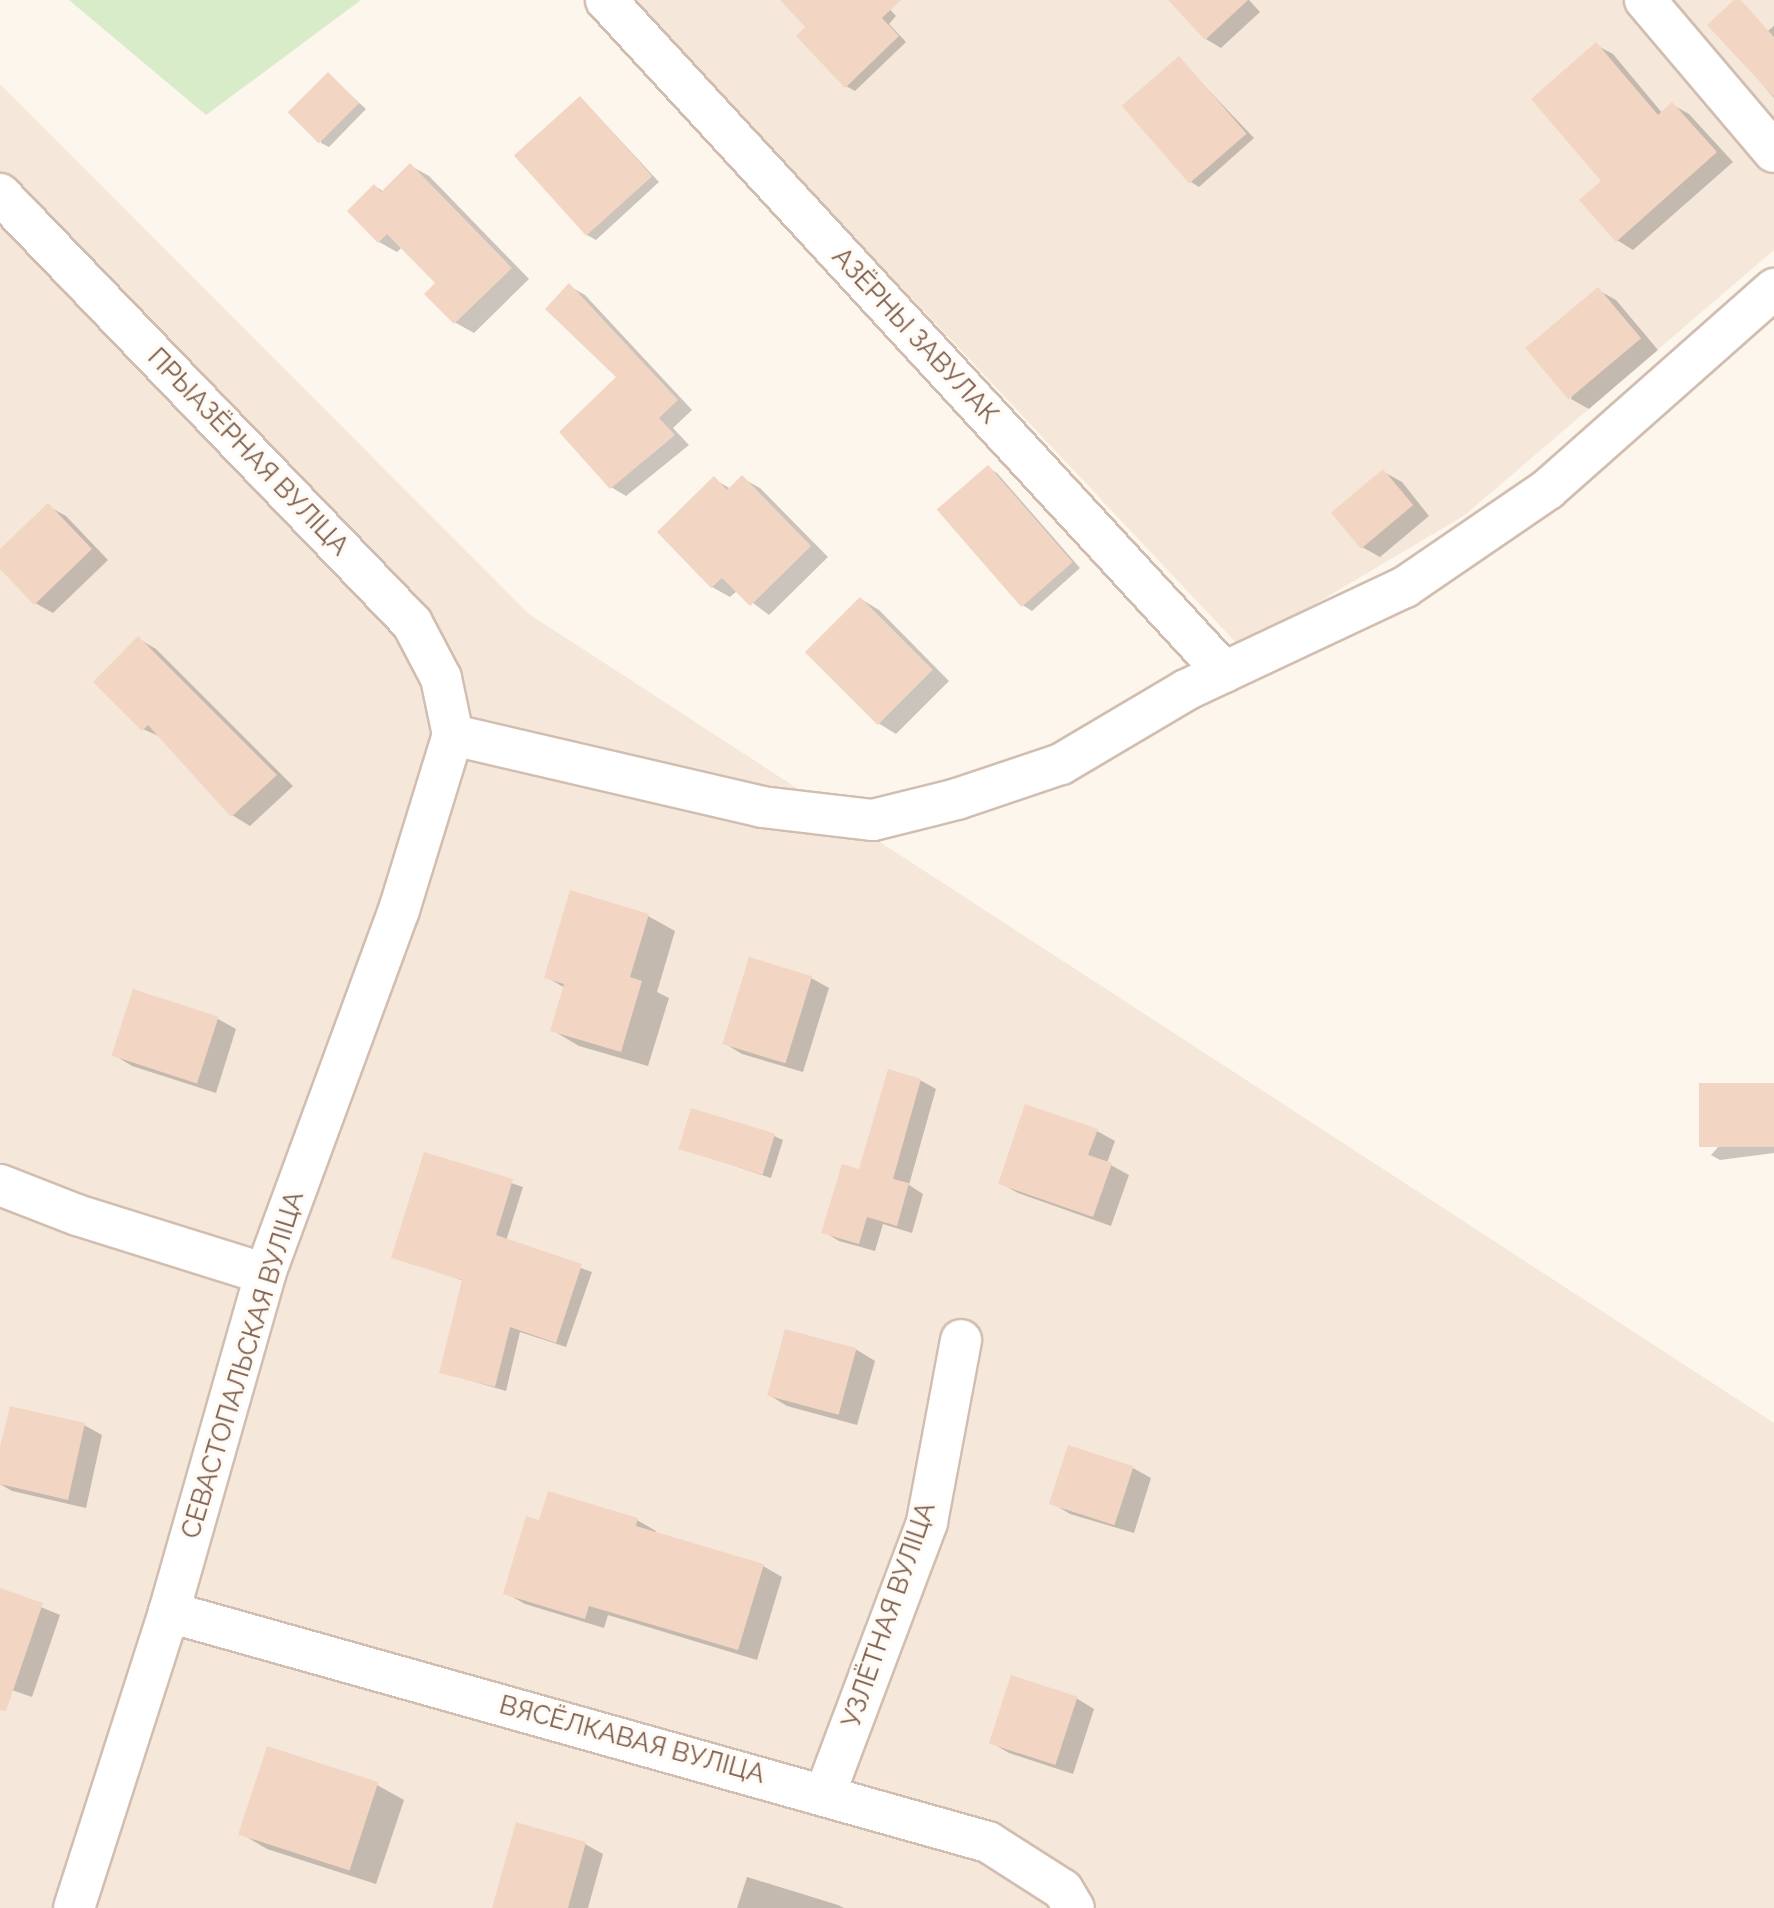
<!DOCTYPE html>
<meta charset="utf-8">
<style>
body{margin:0}
#map{position:relative;width:1774px;height:1908px;overflow:hidden;background:#fdf6ec;font-family:Raleway,sans-serif}
div>[style]{position:absolute}
.residential>*{inset:0;background:#f5e8da}
.green>*{inset:0;background:#d8ecc9}
.shadow>*{inset:0;background:#0003}
.building>*{inset:0;background:#f3d5c3;transform-origin:0 0}
.roads{filter:drop-shadow(2px 0 #d1beb0) drop-shadow(-2px 0 #d1beb0) drop-shadow(0 2px #d1beb0) drop-shadow(0 -2px #d1beb0)}
.minor>*{height:40px;margin:-20px;padding:0 20px;transform-origin:20px;border-radius:20px;background:#fff}
span{translate:-50% -50%;white-space:nowrap;text-align:center;line-height:1.15;-webkit-text-stroke:6px #fffaf3;paint-order:stroke}
.street-label{font-size:26px;color:#7a5c4d}
</style>
<div id="map">
<div class="residential">
<div style="clip-path:polygon(631px 0,1774px 0,1774px 250px,1465px 515px,1241px 648px)"></div>
<div style="clip-path:polygon(0 84px,529px 614px,1774px 1423px,1774px 1908px,0 1908px)"></div>
</div>
<div class="green">
<div style="clip-path:polygon(69px 0,361px 0,206px 115px)"></div>
</div>
<div class="shadow">
<div style="clip-path:polygon(794px 0,881px 0,896px 16px,889px 24px,906px 42px,855px 91px,846px 86px)"></div>
<div style="clip-path:polygon(1175px 0,1249px 0,1260px 12px,1221px 48px,1206px 39px)"></div>
<div style="clip-path:polygon(1774px 26px,1774px 98px,1738px 55px)"></div>
<div style="clip-path:polygon(1596px 45px,1613px 54px,1663px 114px,1673px 105px,1689px 114px,1733px 162px,1633px 250px,1617px 240px,1604px 182px)"></div>
<div style="clip-path:polygon(1179px 59px,1254px 138px,1199px 187px,1191px 182px)"></div>
<div style="clip-path:polygon(328px 75px,366px 109px,329px 147px,321px 143px)"></div>
<div style="clip-path:polygon(581px 98px,659px 182px,596px 240px,587px 235px)"></div>
<div style="clip-path:polygon(411px 166px,429px 176px,529px 279px,474px 333px,456px 323px,427px 294px,438px 283px,402px 247px,397px 252px,379px 242px,375px 186px,384px 192px)"></div>
<div style="clip-path:polygon(569px 286px,585px 295px,692px 410px,673px 428px,689px 445px,626px 496px,611px 487px,619px 377px)"></div>
<div style="clip-path:polygon(1598px 290px,1616px 300px,1658px 350px,1589px 409px,1571px 399px)"></div>
<div style="clip-path:polygon(988px 468px,997px 473px,1080px 568px,1032px 611px,1024px 606px,940px 511px)"></div>
<div style="clip-path:polygon(1384px 472px,1402px 482px,1429px 516px,1380px 557px,1362px 547px)"></div>
<div style="clip-path:polygon(742px 478px,760px 488px,828px 557px,769px 615px,737px 591px,730px 597px,712px 587px,660px 532px,714px 479px,731px 489px)"></div>
<div style="clip-path:polygon(48px 506px,66px 516px,108px 560px,53px 613px,35px 603px,0 566px,0 551px)"></div>
<div style="clip-path:polygon(861px 599px,879px 610px,949px 681px,896px 734px,878px 723px)"></div>
<div style="clip-path:polygon(139px 639px,156px 649px,293px 786px,250px 826px,232px 815px,163px 738px,143px 729px)"></div>
<div style="clip-path:polygon(648px 916px,675px 931px,657px 992px,669px 998px,648px 1066px,579px 1046px,552px 1030px,565px 988px,546px 977px)"></div>
<div style="clip-path:polygon(811px 978px,829px 988px,803px 1072px,742px 1054px,724px 1043px)"></div>
<div style="clip-path:polygon(218px 1019px,236px 1029px,216px 1093px,132px 1066px,114px 1055px)"></div>
<div style="clip-path:polygon(920px 1080px,936px 1089px,909px 1185px,923px 1194px,912px 1233px,883px 1224px,875px 1251px,839px 1241px,824px 1232px)"></div>
<div style="clip-path:polygon(1774px 1085px,1774px 1153px,1720px 1160px,1711px 1155px)"></div>
<div style="clip-path:polygon(1097px 1131px,1115px 1141px,1107px 1163px,1129px 1175px,1111px 1226px,1018px 1193px,1000px 1183px)"></div>
<div style="clip-path:polygon(774px 1136px,783px 1140px,771px 1178px,681px 1148px)"></div>
<div style="clip-path:polygon(426px 1154px,523px 1187px,506px 1241px,592px 1272px,566px 1347px,520px 1332px,506px 1391px,441px 1372px,464px 1281px,394px 1257px)"></div>
<div style="clip-path:polygon(787px 1331px,857px 1350px,875px 1361px,857px 1425px,787px 1406px,769px 1395px)"></div>
<div style="clip-path:polygon(84px 1425px,102px 1435px,86px 1508px,12px 1491px,0 1484px,0 1456px)"></div>
<div style="clip-path:polygon(1133px 1468px,1151px 1478px,1134px 1533px,1070px 1514px,1052px 1503px)"></div>
<div style="clip-path:polygon(637px 1520px,656px 1531px,656px 1534px,763px 1566px,782px 1577px,757px 1660px,608px 1615px,604px 1628px,525px 1604px,506px 1593px,540px 1522px)"></div>
<div style="clip-path:polygon(0 1590px,60px 1615px,32px 1697px,0 1686px)"></div>
<div style="clip-path:polygon(1076px 1698px,1094px 1709px,1073px 1774px,1009px 1753px,992px 1743px)"></div>
<div style="clip-path:polygon(377px 1785px,404px 1800px,376px 1884px,267px 1849px,240px 1833px)"></div>
<div style="clip-path:polygon(585px 1844px,603px 1854px,588px 1908px,494px 1908px)"></div>
<div style="clip-path:polygon(747px 1877px,838px 1905px,844px 1908px,737px 1908px)"></div>
</div>
<div class="building">
<div style="clip-path:polygon(780px 0,901px 0,882px 18px,899px 36px,845px 88px,796px 36px,805px 27px)"></div>
<div style="clip-path:polygon(1168px 0,1248px 0,1205px 40px)"></div>
<div style="clip-path:polygon(1734px 0,1741px 0,1774px 37px,1774px 97px,1707px 25px)"></div>
<div style="clip-path:polygon(1596px 42px,1658px 115px,1672px 102px,1717px 152px,1616px 242px,1579px 200px,1601px 181px,1531px 99px)"></div>
<div style="left:1179px;top:56px;width:103px;height:76px;rotate:49deg"></div>
<div style="left:328px;top:72px;width:44px;height:57px;rotate:45deg"></div>
<div style="left:580px;top:96px;width:108px;height:89px;rotate:48deg"></div>
<div style="clip-path:polygon(410px 163px,512px 268px,454px 324px,424px 294px,435px 283px,387px 234px,378px 243px,347px 211px,374px 184px,381px 192px)"></div>
<div style="clip-path:polygon(569px 283px,678px 400px,659px 418px,675px 435px,610px 489px,559px 432px,616px 377px,545px 309px)"></div>
<div style="left:1598px;top:287px;width:67px;height:95px;rotate:50deg"></div>
<div style="left:988px;top:465px;width:129px;height:68px;rotate:49deg"></div>
<div style="left:1383px;top:469px;width:47px;height:68px;rotate:50deg"></div>
<div style="clip-path:polygon(742px 475px,811px 546px,750px 606px,722px 578px,711px 588px,657px 532px,714px 476px,727px 490px)"></div>
<div style="clip-path:polygon(48px 503px,92px 549px,34px 605px,0 569px,0 549px)"></div>
<div style="left:860px;top:597px;width:103px;height:78px;rotate:45deg"></div>
<div style="clip-path:polygon(138px 636px,277px 775px,231px 817px,148px 725px,142px 731px,93px 682px)"></div>
<div style="clip-path:polygon(570px 890px,649px 914px,630px 977px,642px 981px,621px 1052px,550px 1031px,564px 984px,544px 978px)"></div>
<div style="left:749px;top:957px;width:66px;height:91px;rotate:17deg"></div>
<div style="left:133px;top:989px;width:90px;height:70px;rotate:18deg"></div>
<div style="clip-path:polygon(888px 1069px,921px 1079px,893px 1179px,909px 1183px,897px 1226px,867px 1217px,859px 1244px,821px 1233px,842px 1164px,859px 1169px)"></div>
<div style="left:1774px;top:1083px;width:64px;height:75px;rotate:90deg"></div>
<div style="clip-path:polygon(1025px 1104px,1098px 1129px,1088px 1155px,1112px 1163px,1093px 1217px,998px 1184px)"></div>
<div style="left:691px;top:1108px;width:88px;height:43px;rotate:17deg"></div>
<div style="clip-path:polygon(424px 1152px,513px 1179px,496px 1235px,582px 1264px,556px 1343px,510px 1327px,495px 1387px,439px 1373px,462px 1280px,391px 1258px)"></div>
<div style="left:785px;top:1329px;width:74px;height:69px;rotate:15deg"></div>
<div style="clip-path:polygon(10px 1406px,85px 1423px,68px 1500px,0 1484px,0 1447px)"></div>
<div style="left:1068px;top:1445px;width:69px;height:62px;rotate:18deg"></div>
<div style="clip-path:polygon(548px 1491px,638px 1518px,636px 1526px,764px 1564px,738px 1650px,589px 1606px,585px 1619px,503px 1594px,526px 1516px,539px 1520px)"></div>
<div style="clip-path:polygon(0 1588px,43px 1603px,6px 1711px,0 1710px)"></div>
<div style="left:1011px;top:1675px;width:70px;height:72px;rotate:18deg"></div>
<div style="left:267px;top:1746px;width:117px;height:93px;rotate:18deg"></div>
<div style="clip-path:polygon(516px 1822px,586px 1842px,568px 1908px,492px 1908px)"></div>
</div>
<div class="roads">
<div class="minor">
<div style="left:606px;top:0;width:913px;rotate:47.4deg"></div>
<div style="left:1645px;top:0;width:199px;rotate:49.7deg"></div>
<div style="left:0;top:194px;width:595px;rotate:46.16deg"></div>
<div style="left:412px;top:623px;width:62px;rotate:62.2deg"></div>
<div style="left:441px;top:678px;width:58px;rotate:78.1deg"></div>
<div style="left:453px;top:735px;width:317px;rotate:13.1deg"></div>
<div style="left:762px;top:807px;width:112px;rotate:6.7deg"></div>
<div style="left:873px;top:820px;width:87px;rotate:-14deg"></div>
<div style="left:957px;top:799px;width:110px;rotate:-18.6deg"></div>
<div style="left:1061px;top:764px;width:145px;rotate:-30.6deg"></div>
<div style="left:1186px;top:690px;width:242px;rotate:-25.2deg"></div>
<div style="left:1405px;top:587px;width:173px;rotate:-34.4deg"></div>
<div style="left:1548px;top:489px;width:302px;rotate:-41.5deg"></div>
<div style="left:0;top:1185px;width:83px;rotate:21.3deg"></div>
<div style="left:77px;top:1215px;width:197px;rotate:17.4deg"></div>
<div style="left:169px;top:1612px;width:851px;rotate:15.69deg"></div>
<div style="left:988px;top:1842px;width:89px;rotate:32.6deg"></div>
<div style="left:1063px;top:1890px;width:21px;rotate:59deg"></div>
<div style="left:825px;top:1794px;width:290px;rotate:-69.4deg"></div>
<div style="left:927px;top:1522px;width:185px;rotate:-79.4deg"></div>
<div style="left:74px;top:1908px;width:311px;rotate:-72.2deg"></div>
<div style="left:169px;top:1612px;width:351px;rotate:-74.1deg"></div>
<div style="left:265px;top:1274px;width:388px;rotate:-69.8deg"></div>
<div style="left:399px;top:910px;width:183px;rotate:-72.9deg"></div>
</div>
</div>
<div class="street-label">
<span style="left:915px;top:336px;rotate:47deg">АЗЁРНЫ ЗАВУЛАК</span>
<span style="left:248px;top:452px;rotate:46deg">ПРЫАЗЁРНАЯ ВУЛІЦА</span>
<span style="left:243px;top:1365px;rotate:-73deg">СЕВАСТОПАЛЬСКАЯ ВУЛІЦА</span>
<span style="left:889px;top:1615px;rotate:-71deg">УЗЛЁТНАЯ ВУЛІЦА</span>
<span style="left:632px;top:1740px;rotate:15deg">ВЯСЁЛКАВАЯ ВУЛІЦА</span>
</div>
</div>
